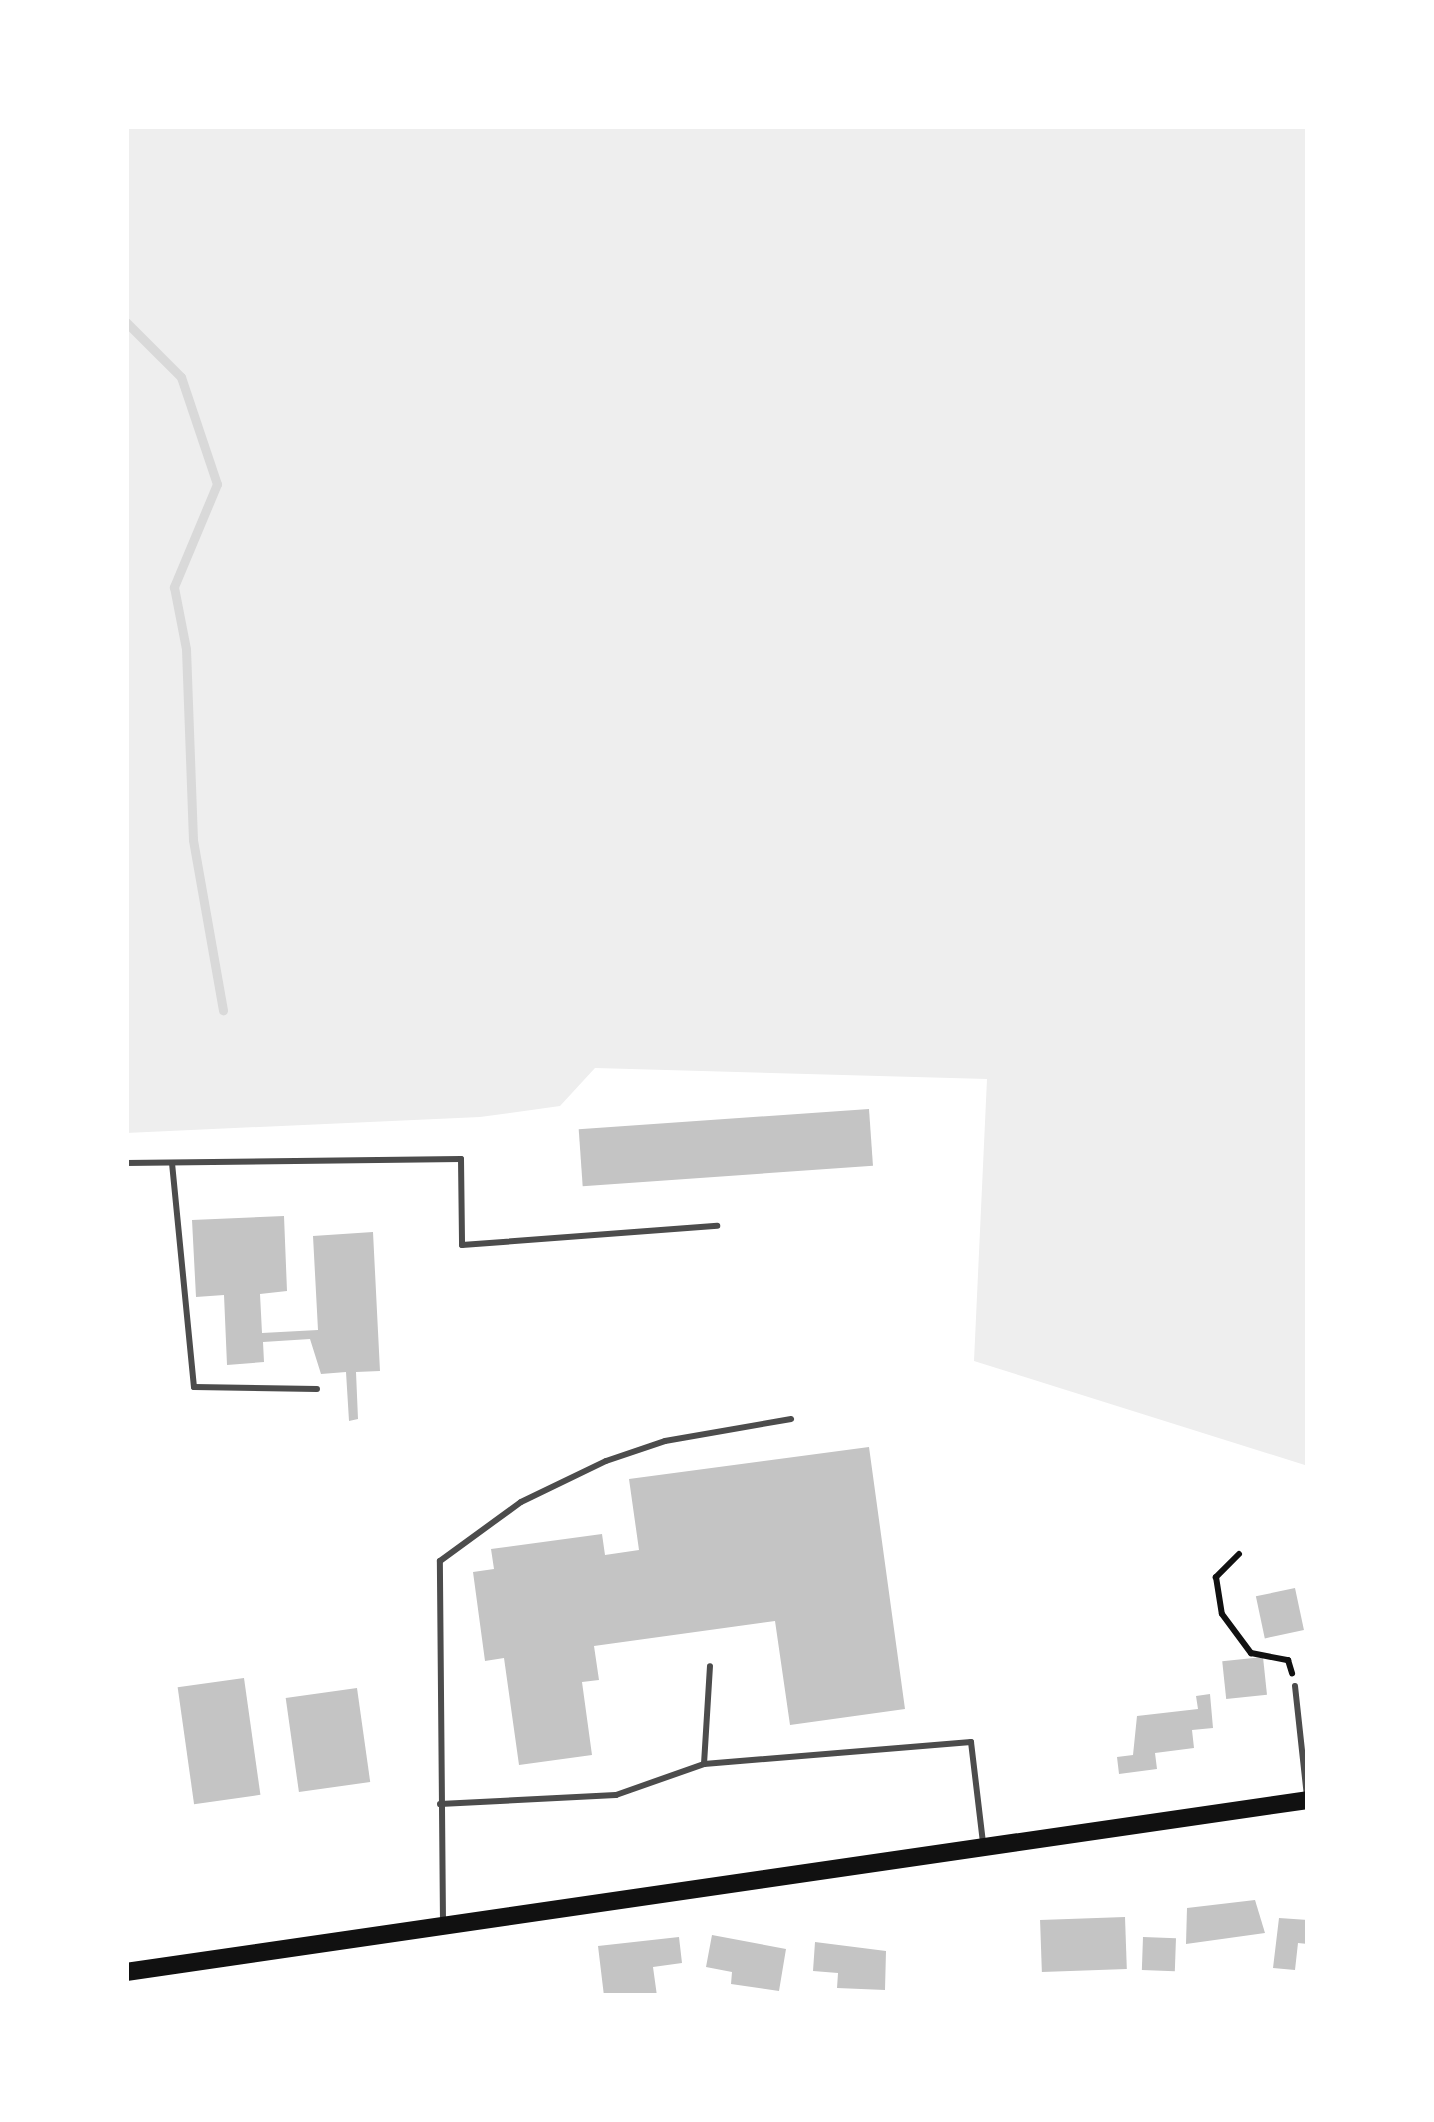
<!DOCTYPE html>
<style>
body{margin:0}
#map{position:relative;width:1434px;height:2122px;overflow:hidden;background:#fff;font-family:"Roboto Serif",serif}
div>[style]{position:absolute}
.green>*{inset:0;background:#eee}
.stream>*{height:9px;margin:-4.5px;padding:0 4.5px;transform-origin:4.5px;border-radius:4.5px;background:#d9d9d9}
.building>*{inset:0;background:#c4c4c4;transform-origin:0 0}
.path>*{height:6px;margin:-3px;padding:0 3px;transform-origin:3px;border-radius:3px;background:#111}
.service>*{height:6px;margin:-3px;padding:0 3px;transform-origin:3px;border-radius:3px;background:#4c4c4c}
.secondary>*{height:18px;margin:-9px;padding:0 9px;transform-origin:9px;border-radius:9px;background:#111}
span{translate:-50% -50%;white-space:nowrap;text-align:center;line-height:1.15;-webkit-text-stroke:12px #fff;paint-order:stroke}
.frame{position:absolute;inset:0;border:129px solid #fff;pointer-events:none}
</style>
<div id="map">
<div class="green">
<div style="clip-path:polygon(126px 126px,1308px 126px,1308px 1466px,974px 1361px,987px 1079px,595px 1068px,560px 1106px,480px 1117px,126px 1133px)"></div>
</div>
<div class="stream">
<div style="left:126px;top:322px;width:78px;rotate:45deg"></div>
<div style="left:181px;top:377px;width:113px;rotate:71.4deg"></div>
<div style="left:217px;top:484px;width:112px;rotate:112.7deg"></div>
<div style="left:174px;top:587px;width:63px;rotate:79deg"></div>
<div style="left:186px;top:649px;width:191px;rotate:87.9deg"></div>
<div style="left:193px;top:840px;width:173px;rotate:80deg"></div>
</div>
<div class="building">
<div style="left:869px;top:1109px;width:57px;height:291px;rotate:86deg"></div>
<div style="clip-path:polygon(284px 1216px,287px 1291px,260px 1294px,262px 1333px,318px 1330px,313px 1236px,373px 1232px,380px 1371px,356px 1372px,358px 1419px,349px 1421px,346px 1372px,321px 1374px,310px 1339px,263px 1342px,264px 1362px,227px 1365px,224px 1295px,196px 1297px,192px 1220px)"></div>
<div style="clip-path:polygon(869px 1447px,905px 1709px,790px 1725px,775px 1621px,594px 1646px,599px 1680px,582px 1682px,592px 1755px,519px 1765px,504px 1658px,485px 1661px,473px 1572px,494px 1569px,491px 1549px,602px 1534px,605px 1555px,639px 1550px,629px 1479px)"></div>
<div style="left:1295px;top:1588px;width:43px;height:40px;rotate:78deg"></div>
<div style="left:1263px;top:1657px;width:38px;height:41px;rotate:84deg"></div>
<div style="left:244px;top:1678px;width:118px;height:67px;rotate:82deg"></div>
<div style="left:357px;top:1688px;width:95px;height:72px;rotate:82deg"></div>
<div style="clip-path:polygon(1210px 1694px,1213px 1728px,1192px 1730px,1194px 1748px,1155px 1753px,1157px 1769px,1119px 1774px,1117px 1757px,1133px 1755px,1137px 1716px,1198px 1709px,1196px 1696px)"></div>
<div style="clip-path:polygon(1255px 1900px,1265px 1933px,1186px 1944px,1187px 1908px)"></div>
<div style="left:1125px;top:1917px;width:52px;height:85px;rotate:88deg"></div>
<div style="clip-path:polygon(1279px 1918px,1308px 1920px,1308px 1944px,1298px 1943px,1295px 1970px,1273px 1968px)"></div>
<div style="clip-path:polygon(712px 1935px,786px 1949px,779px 1991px,731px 1984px,732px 1972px,706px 1967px)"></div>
<div style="clip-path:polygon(679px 1937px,682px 1963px,653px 1967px,657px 1996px,604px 1996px,598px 1946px)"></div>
<div style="left:1143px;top:1937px;width:33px;height:33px;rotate:2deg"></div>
<div style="clip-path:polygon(815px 1942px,886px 1951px,885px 1990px,837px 1988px,838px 1973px,813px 1971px)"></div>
</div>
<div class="path">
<div style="left:1239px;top:1554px;width:33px;rotate:135deg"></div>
<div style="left:1216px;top:1577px;width:37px;rotate:81deg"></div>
<div style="left:1222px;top:1614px;width:49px;rotate:53.4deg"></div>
<div style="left:1251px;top:1653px;width:38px;rotate:11deg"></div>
<div style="left:1288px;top:1660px;width:14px;rotate:73deg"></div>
</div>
<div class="service">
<div style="left:126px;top:1163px;width:335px;rotate:-0.7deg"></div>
<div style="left:461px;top:1159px;width:86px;rotate:89.3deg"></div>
<div style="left:462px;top:1245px;width:256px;rotate:-4.3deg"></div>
<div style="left:172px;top:1163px;width:225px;rotate:84.4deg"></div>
<div style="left:194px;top:1387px;width:123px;rotate:0.9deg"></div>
<div style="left:1295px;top:1686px;width:111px;rotate:83.8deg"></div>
<div style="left:704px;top:1764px;width:268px;rotate:-4.7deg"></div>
<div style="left:971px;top:1742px;width:101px;rotate:83.2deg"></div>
<div style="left:440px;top:1804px;width:176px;rotate:-2.9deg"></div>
<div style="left:616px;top:1795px;width:93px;rotate:-19.4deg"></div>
<div style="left:704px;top:1764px;width:98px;rotate:-86.5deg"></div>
<div style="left:443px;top:1922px;width:361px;rotate:-90.5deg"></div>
<div style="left:440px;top:1561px;width:100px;rotate:-36.1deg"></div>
<div style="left:521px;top:1502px;width:94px;rotate:-25.8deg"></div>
<div style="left:606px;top:1461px;width:62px;rotate:-18.7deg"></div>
<div style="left:665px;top:1441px;width:128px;rotate:-9.9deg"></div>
</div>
<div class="secondary">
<div style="left:126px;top:1972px;width:1194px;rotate:-8.28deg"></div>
</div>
<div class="frame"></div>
</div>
